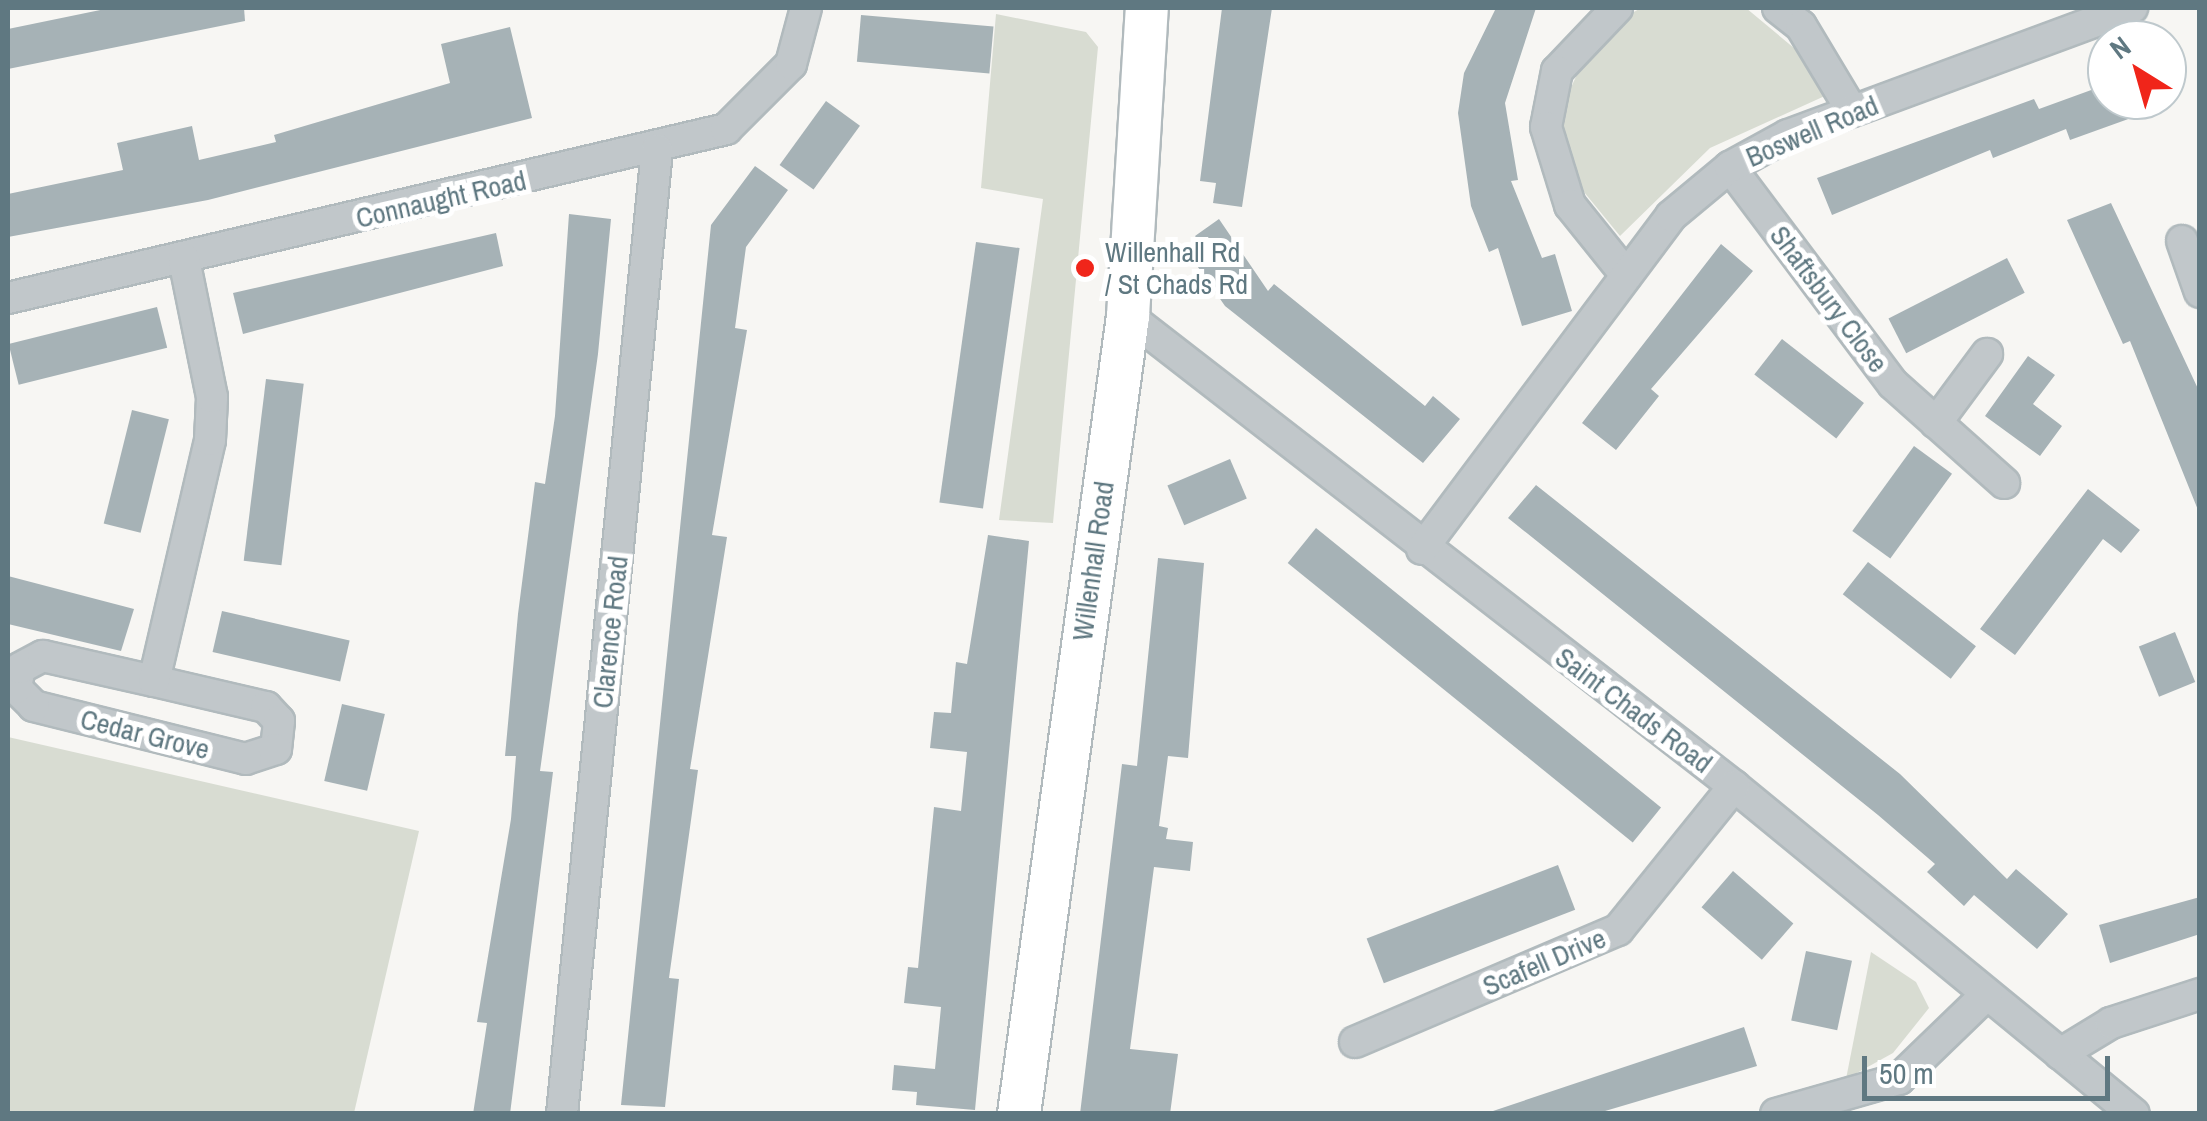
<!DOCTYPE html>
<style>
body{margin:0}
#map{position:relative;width:2207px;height:1121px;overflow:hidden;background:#f7f6f3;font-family:"Archivo Narrow",sans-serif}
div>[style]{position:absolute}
.green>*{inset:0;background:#d8dcd2}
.building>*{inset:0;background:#a6b2b6;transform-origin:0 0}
.roads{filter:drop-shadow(2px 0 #b1babd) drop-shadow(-2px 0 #b1babd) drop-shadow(0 2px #b1babd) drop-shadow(0 -2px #b1babd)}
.street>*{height:30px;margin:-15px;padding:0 15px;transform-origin:15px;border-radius:15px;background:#c1c7ca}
.secondary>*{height:42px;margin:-21px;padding:0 21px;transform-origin:21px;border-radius:21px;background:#fff}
.dots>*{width:28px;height:28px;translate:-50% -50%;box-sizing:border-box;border:5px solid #fff;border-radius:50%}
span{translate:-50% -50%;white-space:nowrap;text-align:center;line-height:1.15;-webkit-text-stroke:10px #fff;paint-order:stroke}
.street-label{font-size:28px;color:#5f7881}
.poi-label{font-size:28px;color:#5f7881}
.left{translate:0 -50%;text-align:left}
.frame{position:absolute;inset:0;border:10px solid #5f7881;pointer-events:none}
.north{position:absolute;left:2087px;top:20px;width:100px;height:100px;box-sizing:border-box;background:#fff;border:2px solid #bfc9cd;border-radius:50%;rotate:323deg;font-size:28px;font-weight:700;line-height:40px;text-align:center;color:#5f7881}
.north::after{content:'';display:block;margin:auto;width:35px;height:45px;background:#f0251a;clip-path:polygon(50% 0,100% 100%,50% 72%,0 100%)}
.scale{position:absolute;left:1862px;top:1056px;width:248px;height:45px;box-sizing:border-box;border:5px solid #5f7881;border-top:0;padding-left:12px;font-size:30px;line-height:35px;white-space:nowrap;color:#5f7881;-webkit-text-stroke:8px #fff;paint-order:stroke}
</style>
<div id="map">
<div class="green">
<div style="clip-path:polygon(1641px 8px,1746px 8px,1806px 58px,1827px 95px,1710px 148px,1620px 236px,1566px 170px,1557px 118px,1596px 33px)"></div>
<div style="clip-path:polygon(996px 14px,1086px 32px,1098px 47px,1053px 523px,999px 520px,1043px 199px,981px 188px)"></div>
<div style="clip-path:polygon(8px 737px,419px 831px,354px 1113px,8px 1113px)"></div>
<div style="clip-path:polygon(1871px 952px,1916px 982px,1929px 1008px,1893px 1053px,1846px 1079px)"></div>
</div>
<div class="building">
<div style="clip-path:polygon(110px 8px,244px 8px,245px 21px,8px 69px,8px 29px)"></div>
<div style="clip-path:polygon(1222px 8px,1272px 8px,1242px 207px,1213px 203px,1216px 183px,1200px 181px)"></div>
<div style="clip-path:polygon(1496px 8px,1536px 8px,1505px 103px,1518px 180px,1511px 181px,1542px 258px,1555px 254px,1572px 311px,1522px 326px,1498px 248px,1489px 252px,1471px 206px,1458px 113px,1464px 73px)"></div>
<div style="left:861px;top:15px;width:133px;height:47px;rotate:5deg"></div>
<div style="clip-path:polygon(510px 27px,532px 118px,208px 200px,8px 237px,8px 194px,123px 170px,117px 143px,192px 126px,199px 160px,276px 142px,274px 135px,450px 83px,441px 44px)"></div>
<div style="clip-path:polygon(2105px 85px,2107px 100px,2170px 104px,2070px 140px,2066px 129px,1993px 158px,1990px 150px,1832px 215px,1817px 178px,2034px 99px,2039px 109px)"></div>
<div style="left:826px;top:101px;width:42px;height:79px;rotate:36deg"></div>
<div style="clip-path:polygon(755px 166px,788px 190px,746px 247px,735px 328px,747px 330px,712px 535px,727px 537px,690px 769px,698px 770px,669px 978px,679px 979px,665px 1107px,621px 1105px,711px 225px)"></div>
<div style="clip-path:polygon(2111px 203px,2200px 393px,2200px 515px,2130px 341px,2123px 344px,2067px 220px)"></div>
<div style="clip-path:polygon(569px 214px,611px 219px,598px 354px,540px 771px,553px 772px,510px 1114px,473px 1114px,487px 1023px,477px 1022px,511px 819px,516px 756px,505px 756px,518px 614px,535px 482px,545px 484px,555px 416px)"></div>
<div style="clip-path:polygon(1219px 219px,1268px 291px,1274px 284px,1425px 406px,1433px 396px,1460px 419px,1423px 463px,1225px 306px,1193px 260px,1206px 251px,1195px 236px)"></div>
<div style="clip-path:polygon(496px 233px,503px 266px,243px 334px,233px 293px)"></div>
<div style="left:976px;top:242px;width:44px;height:263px;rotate:8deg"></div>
<div style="clip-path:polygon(1721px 244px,1753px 271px,1651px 389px,1659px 396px,1616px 450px,1582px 423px)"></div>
<div style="left:2007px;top:258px;width:39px;height:133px;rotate:63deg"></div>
<div style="left:157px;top:307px;width:42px;height:153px;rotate:76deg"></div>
<div style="left:1782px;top:339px;width:104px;height:45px;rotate:38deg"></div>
<div style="clip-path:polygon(2028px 356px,2055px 375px,2033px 404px,2062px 426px,2040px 456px,1985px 416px)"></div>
<div style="left:266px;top:379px;width:38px;height:183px;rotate:7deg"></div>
<div style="left:132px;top:410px;width:38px;height:117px;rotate:14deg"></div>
<div style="left:1914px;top:446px;width:47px;height:105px;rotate:36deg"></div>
<div style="left:1230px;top:459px;width:43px;height:68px;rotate:67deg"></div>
<div style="clip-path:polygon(1536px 485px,1900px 774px,2007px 879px,2016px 869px,2068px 914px,2037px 949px,1974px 895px,1964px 906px,1927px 872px,1935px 864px,1878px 815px,1508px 518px)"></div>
<div style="clip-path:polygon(2088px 489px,2140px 530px,2121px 553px,2103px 539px,2015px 655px,1980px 629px)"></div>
<div style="left:1316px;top:528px;width:444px;height:45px;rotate:39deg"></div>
<div style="clip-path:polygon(988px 535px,1029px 541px,975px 1110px,916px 1105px,917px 1092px,892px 1090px,894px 1065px,935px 1069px,941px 1007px,904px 1003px,908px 967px,918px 968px,934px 807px,961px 811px,967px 752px,930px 748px,934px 712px,951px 713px,956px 662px,967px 664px)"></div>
<div style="clip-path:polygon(1158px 558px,1204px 563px,1188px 758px,1168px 756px,1159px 826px,1168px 828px,1166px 839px,1193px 842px,1190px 871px,1154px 867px,1130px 1049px,1178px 1054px,1170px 1114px,1080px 1114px,1122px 764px,1137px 766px)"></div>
<div style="left:1868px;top:562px;width:137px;height:41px;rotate:38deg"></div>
<div style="clip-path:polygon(8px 576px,134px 609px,121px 651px,8px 624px)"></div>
<div style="left:222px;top:611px;width:131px;height:42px;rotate:13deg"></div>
<div style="left:2175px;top:632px;width:54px;height:39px;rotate:68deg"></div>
<div style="left:342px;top:704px;width:44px;height:79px;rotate:13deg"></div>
<div style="left:1558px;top:865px;width:48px;height:205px;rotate:69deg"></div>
<div style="left:1733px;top:871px;width:80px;height:48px;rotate:41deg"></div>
<div style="clip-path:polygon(2200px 897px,2200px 934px,2110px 963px,2099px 925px)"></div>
<div style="left:1806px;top:951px;width:47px;height:71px;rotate:12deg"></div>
<div style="clip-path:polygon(1744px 1027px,1757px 1066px,1595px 1114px,1484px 1114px)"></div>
</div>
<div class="roads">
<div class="street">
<div style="left:1617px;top:8px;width:87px;rotate:133.6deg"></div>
<div style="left:1557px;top:71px;width:57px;rotate:101.1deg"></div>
<div style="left:1546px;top:127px;width:82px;rotate:72.9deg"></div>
<div style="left:1570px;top:205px;width:90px;rotate:51.3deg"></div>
<div style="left:1778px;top:8px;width:29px;rotate:38deg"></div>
<div style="left:1801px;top:26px;width:99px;rotate:59deg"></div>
<div style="left:1730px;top:167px;width:271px;rotate:53.1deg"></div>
<div style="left:1893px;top:384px;width:149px;rotate:41.7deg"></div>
<div style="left:2182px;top:241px;width:54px;rotate:70.6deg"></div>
<div style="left:8px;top:298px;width:738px;rotate:-13.24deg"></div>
<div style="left:726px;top:129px;width:92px;rotate:-45deg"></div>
<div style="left:791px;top:64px;width:58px;rotate:-75deg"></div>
<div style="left:1128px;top:316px;width:767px;rotate:37.8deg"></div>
<div style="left:1734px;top:786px;width:517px;rotate:39.35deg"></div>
<div style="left:1936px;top:423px;width:86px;rotate:-53.5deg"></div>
<div style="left:1422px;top:549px;width:416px;rotate:-53.2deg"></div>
<div style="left:1671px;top:216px;width:77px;rotate:-39.7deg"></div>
<div style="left:1730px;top:167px;width:66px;rotate:-28.9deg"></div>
<div style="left:1788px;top:135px;width:367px;rotate:-20.3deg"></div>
<div style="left:154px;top:681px;width:115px;rotate:13.1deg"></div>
<div style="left:266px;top:707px;width:19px;rotate:47deg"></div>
<div style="left:279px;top:721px;width:28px;rotate:96deg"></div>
<div style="left:276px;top:749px;width:32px;rotate:162deg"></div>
<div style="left:246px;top:759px;width:219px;rotate:-166deg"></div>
<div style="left:34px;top:706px;width:25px;rotate:-135deg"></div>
<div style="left:16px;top:688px;width:20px;rotate:-79deg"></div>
<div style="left:20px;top:668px;width:26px;rotate:-28deg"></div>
<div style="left:43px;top:656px;width:114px;rotate:12.7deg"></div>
<div style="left:154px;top:681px;width:247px;rotate:-76.9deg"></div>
<div style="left:210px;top:440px;width:43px;rotate:-87.3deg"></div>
<div style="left:212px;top:397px;width:141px;rotate:-101.5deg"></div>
<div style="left:1355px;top:1042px;width:286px;rotate:-23.1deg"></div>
<div style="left:1618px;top:930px;width:185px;rotate:-51.1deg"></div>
<div style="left:2060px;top:1054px;width:60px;rotate:-31.3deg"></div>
<div style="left:2111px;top:1023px;width:94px;rotate:-18deg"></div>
<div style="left:562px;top:1114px;width:969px;rotate:-84.37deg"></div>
<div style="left:1776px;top:1114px;width:128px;rotate:-15.9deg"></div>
<div style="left:1899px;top:1079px;width:122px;rotate:-44deg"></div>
</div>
<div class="secondary">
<div style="left:1019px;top:1114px;width:805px;rotate:-82.22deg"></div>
<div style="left:1128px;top:316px;width:309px;rotate:-86.5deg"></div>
</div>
</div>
<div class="dots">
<div style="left:1085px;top:268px;background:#f0251a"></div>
</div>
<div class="street-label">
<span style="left:1812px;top:131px;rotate:-23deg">Boswell Road</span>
<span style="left:441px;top:199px;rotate:-13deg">Connaught Road</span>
<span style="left:1829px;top:299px;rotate:53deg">Shaftsbury Close</span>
<span style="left:1093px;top:561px;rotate:-82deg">Willenhall Road</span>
<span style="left:610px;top:632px;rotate:-84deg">Clarence Road</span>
<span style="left:1634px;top:710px;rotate:37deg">Saint Chads Road</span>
<span style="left:145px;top:734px;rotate:14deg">Cedar Grove</span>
<span style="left:1544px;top:962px;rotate:-23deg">Scafell Drive</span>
</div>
<div class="poi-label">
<span class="left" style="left:1105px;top:268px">Willenhall Rd<br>/ St Chads Rd</span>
</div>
<div class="frame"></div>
<div class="north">N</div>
<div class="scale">50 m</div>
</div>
